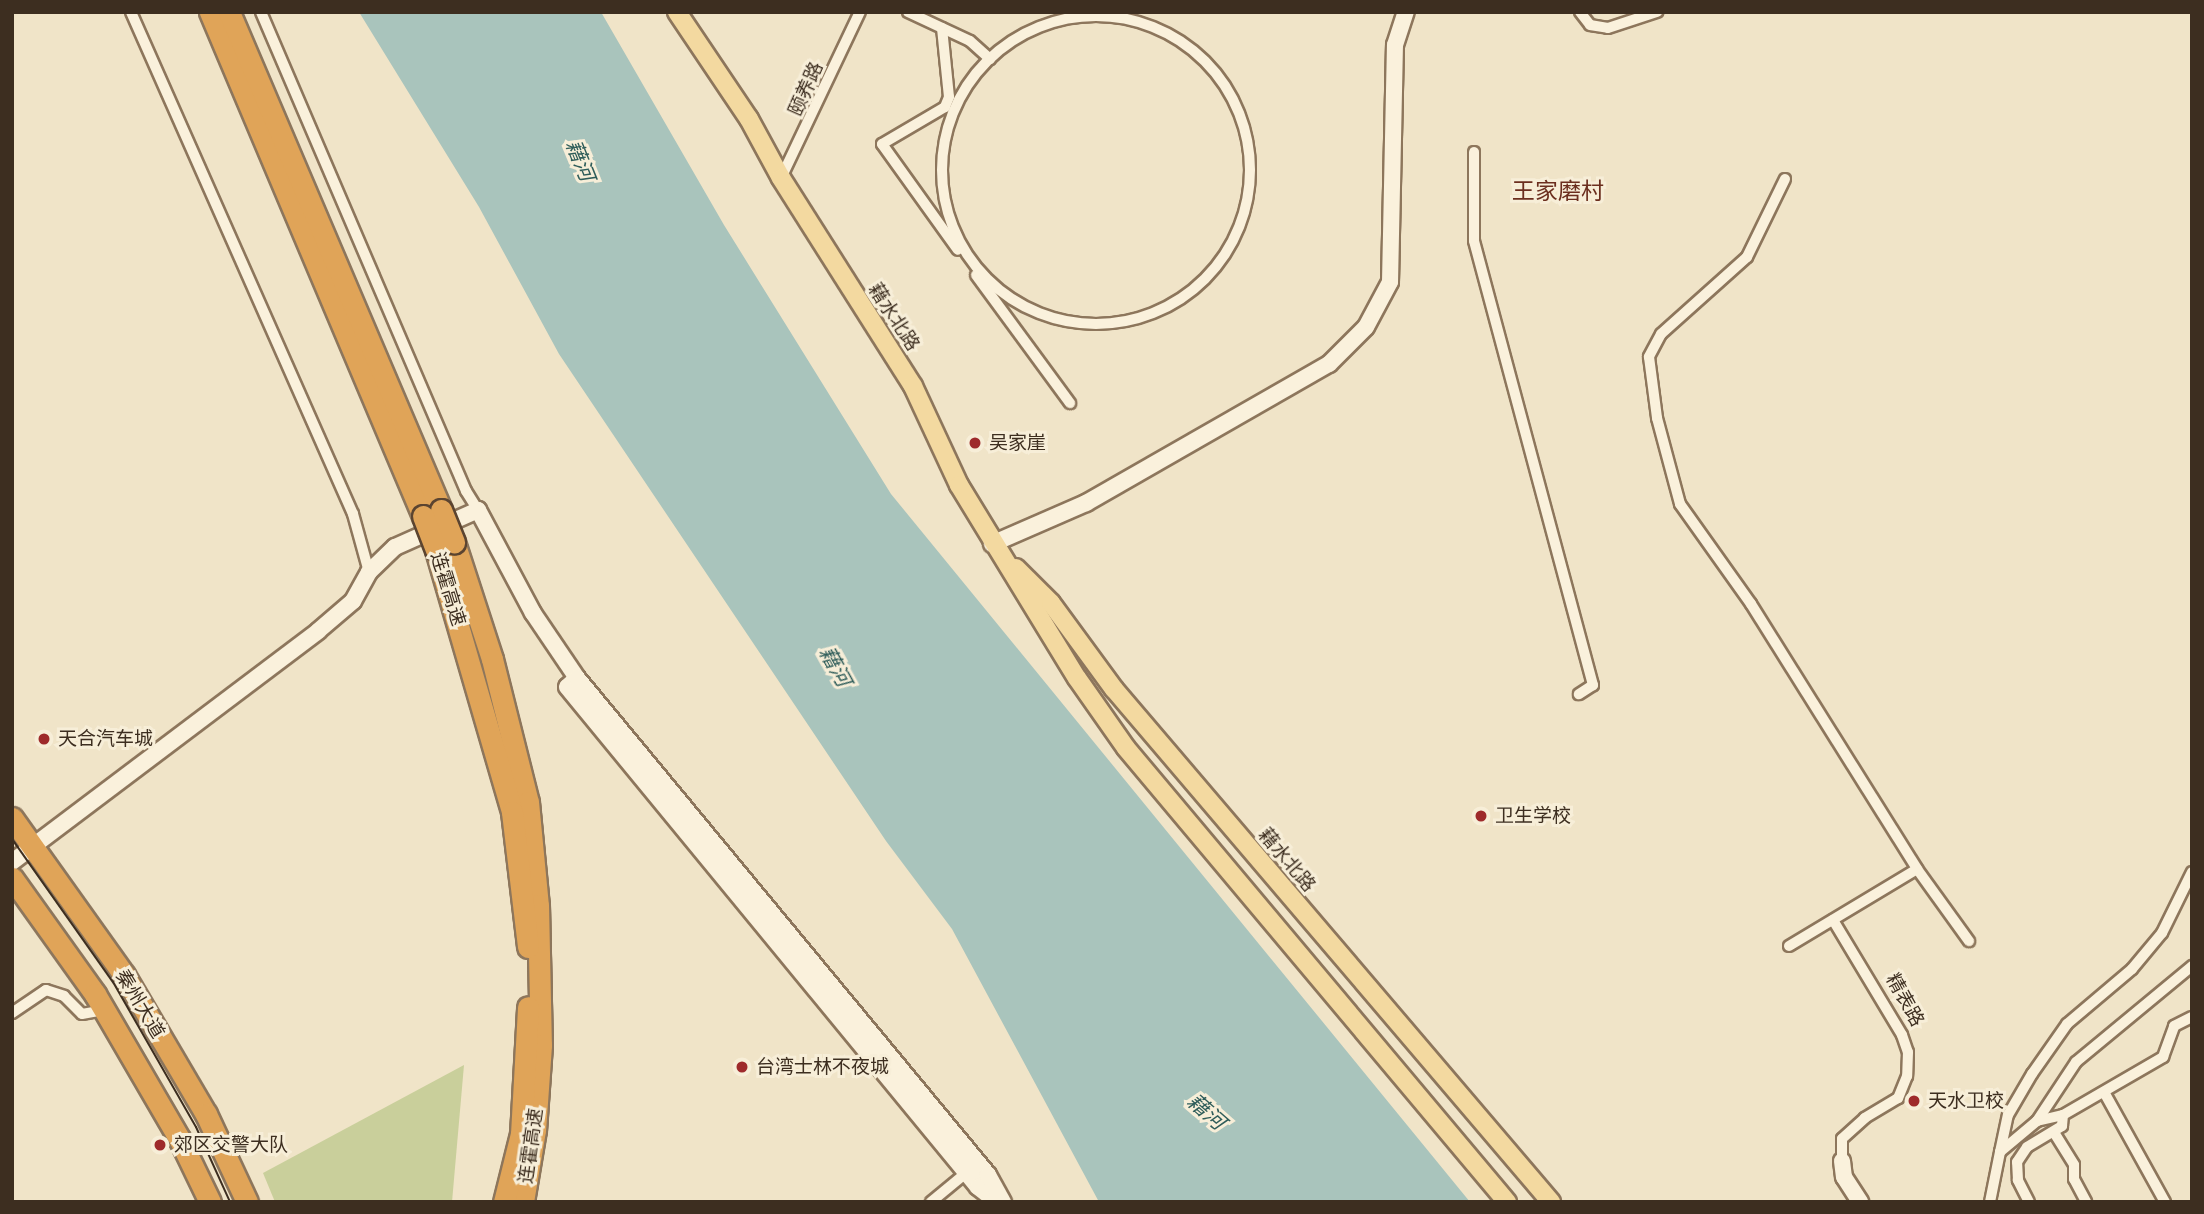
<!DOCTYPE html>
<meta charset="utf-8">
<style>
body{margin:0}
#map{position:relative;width:2204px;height:1214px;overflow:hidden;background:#f0e4c8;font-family:"IBM Plex Serif","Noto Sans SC",serif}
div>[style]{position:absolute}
.green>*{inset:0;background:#c9cf9b}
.water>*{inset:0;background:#a9c4bc}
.roads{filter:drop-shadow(2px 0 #8d765c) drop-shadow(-2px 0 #8d765c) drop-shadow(0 2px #8d765c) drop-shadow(0 -2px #8d765c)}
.street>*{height:10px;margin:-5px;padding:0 5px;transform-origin:5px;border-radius:5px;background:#faf1dc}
.street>.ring{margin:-5px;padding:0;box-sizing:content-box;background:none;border:10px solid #faf1dc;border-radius:50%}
.secondary>*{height:16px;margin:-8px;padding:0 8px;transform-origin:8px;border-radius:8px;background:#faf1dc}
.primary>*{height:18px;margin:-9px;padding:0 9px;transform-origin:9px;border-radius:9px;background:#f3d9a0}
.highway>*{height:21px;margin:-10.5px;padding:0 10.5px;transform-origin:10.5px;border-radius:10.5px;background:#e0a458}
.tram>*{height:2px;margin:-1px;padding:0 1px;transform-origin:1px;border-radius:1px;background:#3d2e20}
.bridges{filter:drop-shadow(2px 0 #5b4430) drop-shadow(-2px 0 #5b4430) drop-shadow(0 2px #5b4430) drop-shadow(0 -2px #5b4430)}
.highway-bridge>*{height:21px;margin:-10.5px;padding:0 10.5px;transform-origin:10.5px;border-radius:10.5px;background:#e0a458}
.dots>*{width:19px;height:19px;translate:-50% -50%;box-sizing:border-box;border:4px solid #f7eed8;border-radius:50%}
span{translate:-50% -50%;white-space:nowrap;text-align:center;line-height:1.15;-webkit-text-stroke:6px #f7eed8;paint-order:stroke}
.street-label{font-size:19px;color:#3d2e20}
.poi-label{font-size:19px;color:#3d2e20}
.left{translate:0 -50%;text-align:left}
.water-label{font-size:21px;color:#2f5d5a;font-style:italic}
.quarter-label{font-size:23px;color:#6b2e1e}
.frame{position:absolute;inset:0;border:14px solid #3d2e20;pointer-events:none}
</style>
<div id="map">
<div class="green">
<div style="clip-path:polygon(464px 1065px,452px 1202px,275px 1202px,263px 1173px)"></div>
</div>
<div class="water">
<div style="clip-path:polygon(359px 12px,601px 12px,724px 225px,891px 494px,1470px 1202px,1099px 1202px,952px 929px,886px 841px,559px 354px,479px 207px)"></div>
</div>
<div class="roads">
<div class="street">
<div style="left:131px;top:12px;width:549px;rotate:66.14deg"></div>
<div style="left:353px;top:514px;width:60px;rotate:74.6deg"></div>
<div style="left:261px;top:12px;width:521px;rotate:66.83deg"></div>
<div style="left:466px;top:491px;width:22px;rotate:58deg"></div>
<div style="left:908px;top:12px;width:68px;rotate:25.1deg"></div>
<div style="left:970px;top:41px;width:27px;rotate:42deg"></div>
<div style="left:1580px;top:12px;width:16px;rotate:52deg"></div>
<div style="left:1590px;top:25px;width:18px;rotate:9deg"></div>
<div style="left:1608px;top:28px;width:52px;rotate:-18.1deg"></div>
<div class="ring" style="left:942px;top:16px;width:298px;height:298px"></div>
<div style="left:942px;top:28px;width:69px;rotate:84.2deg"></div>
<div style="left:949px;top:97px;width:11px;rotate:112deg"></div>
<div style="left:945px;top:107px;width:73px;rotate:149.6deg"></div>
<div style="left:882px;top:144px;width:130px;rotate:54.4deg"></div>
<div style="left:1474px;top:152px;width:89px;rotate:90deg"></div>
<div style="left:1474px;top:241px;width:460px;rotate:75deg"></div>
<div style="left:1593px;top:685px;width:17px;rotate:147deg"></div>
<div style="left:781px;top:178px;width:184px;rotate:-64.6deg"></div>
<div style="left:1785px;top:179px;width:87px;rotate:116deg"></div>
<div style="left:1747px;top:257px;width:115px;rotate:138.2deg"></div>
<div style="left:1661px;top:334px;width:26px;rotate:118deg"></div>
<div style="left:1649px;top:357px;width:62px;rotate:82.5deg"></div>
<div style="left:1657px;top:418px;width:89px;rotate:75deg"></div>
<div style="left:1680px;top:504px;width:123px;rotate:54.6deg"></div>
<div style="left:1751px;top:604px;width:313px;rotate:57.9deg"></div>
<div style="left:1917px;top:869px;width:89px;rotate:54.2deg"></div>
<div style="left:976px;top:275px;width:159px;rotate:53.7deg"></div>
<div style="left:1833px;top:920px;width:134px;rotate:59deg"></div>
<div style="left:1902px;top:1035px;width:18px;rotate:71deg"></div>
<div style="left:1908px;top:1052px;width:24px;rotate:92deg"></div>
<div style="left:1907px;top:1076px;width:24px;rotate:112deg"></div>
<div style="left:1898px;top:1098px;width:39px;rotate:149deg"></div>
<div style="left:1865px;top:1118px;width:31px;rotate:138deg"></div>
<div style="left:1842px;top:1139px;width:22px;rotate:90deg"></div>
<div style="left:1789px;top:946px;width:149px;rotate:-31deg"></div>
<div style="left:12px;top:1013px;width:41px;rotate:-34.1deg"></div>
<div style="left:46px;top:990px;width:19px;rotate:18deg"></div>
<div style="left:64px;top:996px;width:25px;rotate:45deg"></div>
<div style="left:82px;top:1014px;width:22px;rotate:-10deg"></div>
<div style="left:2104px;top:1092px;width:126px;rotate:61deg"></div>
<div style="left:2037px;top:1121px;width:27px;rotate:-13deg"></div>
<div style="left:2063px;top:1115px;width:116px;rotate:-30.1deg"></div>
<div style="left:2163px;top:1057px;width:33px;rotate:-70deg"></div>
<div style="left:2174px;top:1026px;width:20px;rotate:-27deg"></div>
<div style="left:2055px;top:1134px;width:36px;rotate:58deg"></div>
<div style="left:2074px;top:1165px;width:14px;rotate:90deg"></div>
<div style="left:2074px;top:1179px;width:26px;rotate:62deg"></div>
<div style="left:2000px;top:1152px;width:38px;rotate:-78deg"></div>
<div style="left:2008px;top:1115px;width:48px;rotate:-59.7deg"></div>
<div style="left:2032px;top:1074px;width:61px;rotate:-55deg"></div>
<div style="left:2067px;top:1024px;width:85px;rotate:-40.2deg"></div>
<div style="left:2132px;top:969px;width:47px;rotate:-50.2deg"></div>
<div style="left:2162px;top:933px;width:68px;rotate:-63.8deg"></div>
<div style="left:931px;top:1202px;width:45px;rotate:-39.6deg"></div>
<div style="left:1990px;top:1202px;width:51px;rotate:-78.7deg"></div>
<div style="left:2000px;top:1152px;width:48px;rotate:-40deg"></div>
<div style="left:2037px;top:1121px;width:71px;rotate:-56.5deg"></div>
<div style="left:2076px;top:1062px;width:151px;rotate:-39.6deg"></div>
<div style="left:2029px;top:1202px;width:25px;rotate:-117deg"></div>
<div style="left:2018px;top:1180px;width:18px;rotate:-93deg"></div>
<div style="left:2017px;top:1162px;width:18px;rotate:-56deg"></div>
<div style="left:2027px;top:1147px;width:41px;rotate:-31deg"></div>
<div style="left:2062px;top:1126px;width:11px;rotate:-85deg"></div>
</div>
<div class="secondary">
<div style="left:992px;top:544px;width:103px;rotate:-23.6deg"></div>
<div style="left:1086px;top:503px;width:280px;rotate:-29.8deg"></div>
<div style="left:1329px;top:364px;width:52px;rotate:-45deg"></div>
<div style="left:1366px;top:327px;width:51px;rotate:-61.9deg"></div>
<div style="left:1390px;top:282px;width:237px;rotate:-88.8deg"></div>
<div style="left:1395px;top:45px;width:35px;rotate:-72deg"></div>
<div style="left:577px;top:678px;width:13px;rotate:138deg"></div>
<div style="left:567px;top:687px;width:647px;rotate:50.58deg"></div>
<div style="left:978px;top:1187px;width:24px;rotate:38deg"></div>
<div style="left:12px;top:862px;width:383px;rotate:-37deg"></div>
<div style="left:318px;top:631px;width:46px;rotate:-40.6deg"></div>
<div style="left:353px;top:601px;width:33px;rotate:-61deg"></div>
<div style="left:369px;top:572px;width:36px;rotate:-44deg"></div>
<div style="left:395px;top:547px;width:91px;rotate:-24deg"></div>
<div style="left:478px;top:510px;width:117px;rotate:61.9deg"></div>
<div style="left:533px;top:613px;width:78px;rotate:55.9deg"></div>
<div style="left:577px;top:678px;width:645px;rotate:50.41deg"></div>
<div style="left:988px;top:1175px;width:31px;rotate:61deg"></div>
<div style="left:1842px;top:1161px;width:16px;rotate:83deg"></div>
<div style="left:1844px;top:1177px;width:30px;rotate:57deg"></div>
</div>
<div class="primary">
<div style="left:677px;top:12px;width:129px;rotate:56.1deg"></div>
<div style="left:749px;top:119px;width:67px;rotate:61.5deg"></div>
<div style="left:781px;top:178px;width:246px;rotate:57.6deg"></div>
<div style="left:913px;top:386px;width:109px;rotate:65.1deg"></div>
<div style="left:959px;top:485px;width:226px;rotate:58.6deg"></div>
<div style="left:1077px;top:678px;width:85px;rotate:55deg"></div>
<div style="left:1126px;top:748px;width:593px;rotate:50deg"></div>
<div style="left:1016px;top:568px;width:49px;rotate:45deg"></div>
<div style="left:1051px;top:603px;width:107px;rotate:53.8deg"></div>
<div style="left:1114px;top:689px;width:674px;rotate:49.57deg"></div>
</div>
<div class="highway">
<div style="left:210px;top:12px;width:547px;rotate:67.09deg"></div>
<div style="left:229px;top:12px;width:541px;rotate:66.94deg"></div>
<div style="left:454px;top:542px;width:123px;rotate:72deg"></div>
<div style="left:492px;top:659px;width:147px;rotate:75.9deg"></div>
<div style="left:528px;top:802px;width:103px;rotate:84.5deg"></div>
<div style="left:538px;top:905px;width:140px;rotate:88.8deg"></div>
<div style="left:541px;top:1045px;width:85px;rotate:94deg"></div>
<div style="left:535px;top:1130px;width:73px;rotate:99.5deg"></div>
<div style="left:436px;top:550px;width:273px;rotate:73.8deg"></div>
<div style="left:512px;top:812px;width:136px;rotate:83.2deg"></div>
<div style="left:12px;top:818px;width:193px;rotate:54.5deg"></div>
<div style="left:124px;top:975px;width:161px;rotate:59.5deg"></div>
<div style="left:206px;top:1114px;width:97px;rotate:65deg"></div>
<div style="left:12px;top:878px;width:143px;rotate:54.4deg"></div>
<div style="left:95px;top:994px;width:169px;rotate:59.8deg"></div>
<div style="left:180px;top:1140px;width:69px;rotate:64.2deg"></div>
<div style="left:504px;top:1202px;width:70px;rotate:-76deg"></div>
<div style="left:521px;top:1134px;width:127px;rotate:-86.8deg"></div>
</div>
</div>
<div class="tram">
<div style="left:12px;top:839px;width:175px;rotate:54.8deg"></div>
<div style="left:113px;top:982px;width:167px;rotate:60.2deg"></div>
<div style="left:196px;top:1127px;width:82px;rotate:65.6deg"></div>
<div style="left:1077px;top:1202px;width:34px"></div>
</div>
<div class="bridges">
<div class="highway-bridge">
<div style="left:441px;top:510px;width:35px;rotate:68deg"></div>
<div style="left:423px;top:516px;width:36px;rotate:69deg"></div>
</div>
</div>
<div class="dots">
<div style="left:975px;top:443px;background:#9e2a2b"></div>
<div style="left:44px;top:739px;background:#9e2a2b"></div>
<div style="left:1481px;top:816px;background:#9e2a2b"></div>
<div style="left:742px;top:1067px;background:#9e2a2b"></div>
<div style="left:1914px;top:1101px;background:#9e2a2b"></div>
<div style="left:160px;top:1145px;background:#9e2a2b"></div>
</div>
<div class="street-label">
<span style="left:806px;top:89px;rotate:-66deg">颐养路</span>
<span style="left:894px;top:317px;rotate:57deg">藉水北路</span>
<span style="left:448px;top:589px;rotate:73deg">连霍高速</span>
<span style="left:1287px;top:860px;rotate:50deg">藉水北路</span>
<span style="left:1905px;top:1000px;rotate:61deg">精表路</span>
<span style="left:140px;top:1004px;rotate:59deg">秦州大道</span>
<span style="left:531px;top:1146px;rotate:-82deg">连霍高速</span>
</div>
<div class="poi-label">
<span class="left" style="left:989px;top:443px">吴家崖</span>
<span class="left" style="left:58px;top:739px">天合汽车城</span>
<span class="left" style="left:1495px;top:816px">卫生学校</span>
<span class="left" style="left:756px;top:1067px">台湾士林不夜城</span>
<span class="left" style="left:1928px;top:1101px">天水卫校</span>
<span class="left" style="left:174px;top:1145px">郊区交警大队</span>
</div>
<div class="water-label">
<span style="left:581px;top:160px;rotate:68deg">藉河</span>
<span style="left:836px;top:666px;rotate:61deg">藉河</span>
<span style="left:1207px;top:1111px;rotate:41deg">藉河</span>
</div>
<div class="quarter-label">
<span style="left:1558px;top:190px">王家磨村</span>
</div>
<div class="frame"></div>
</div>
